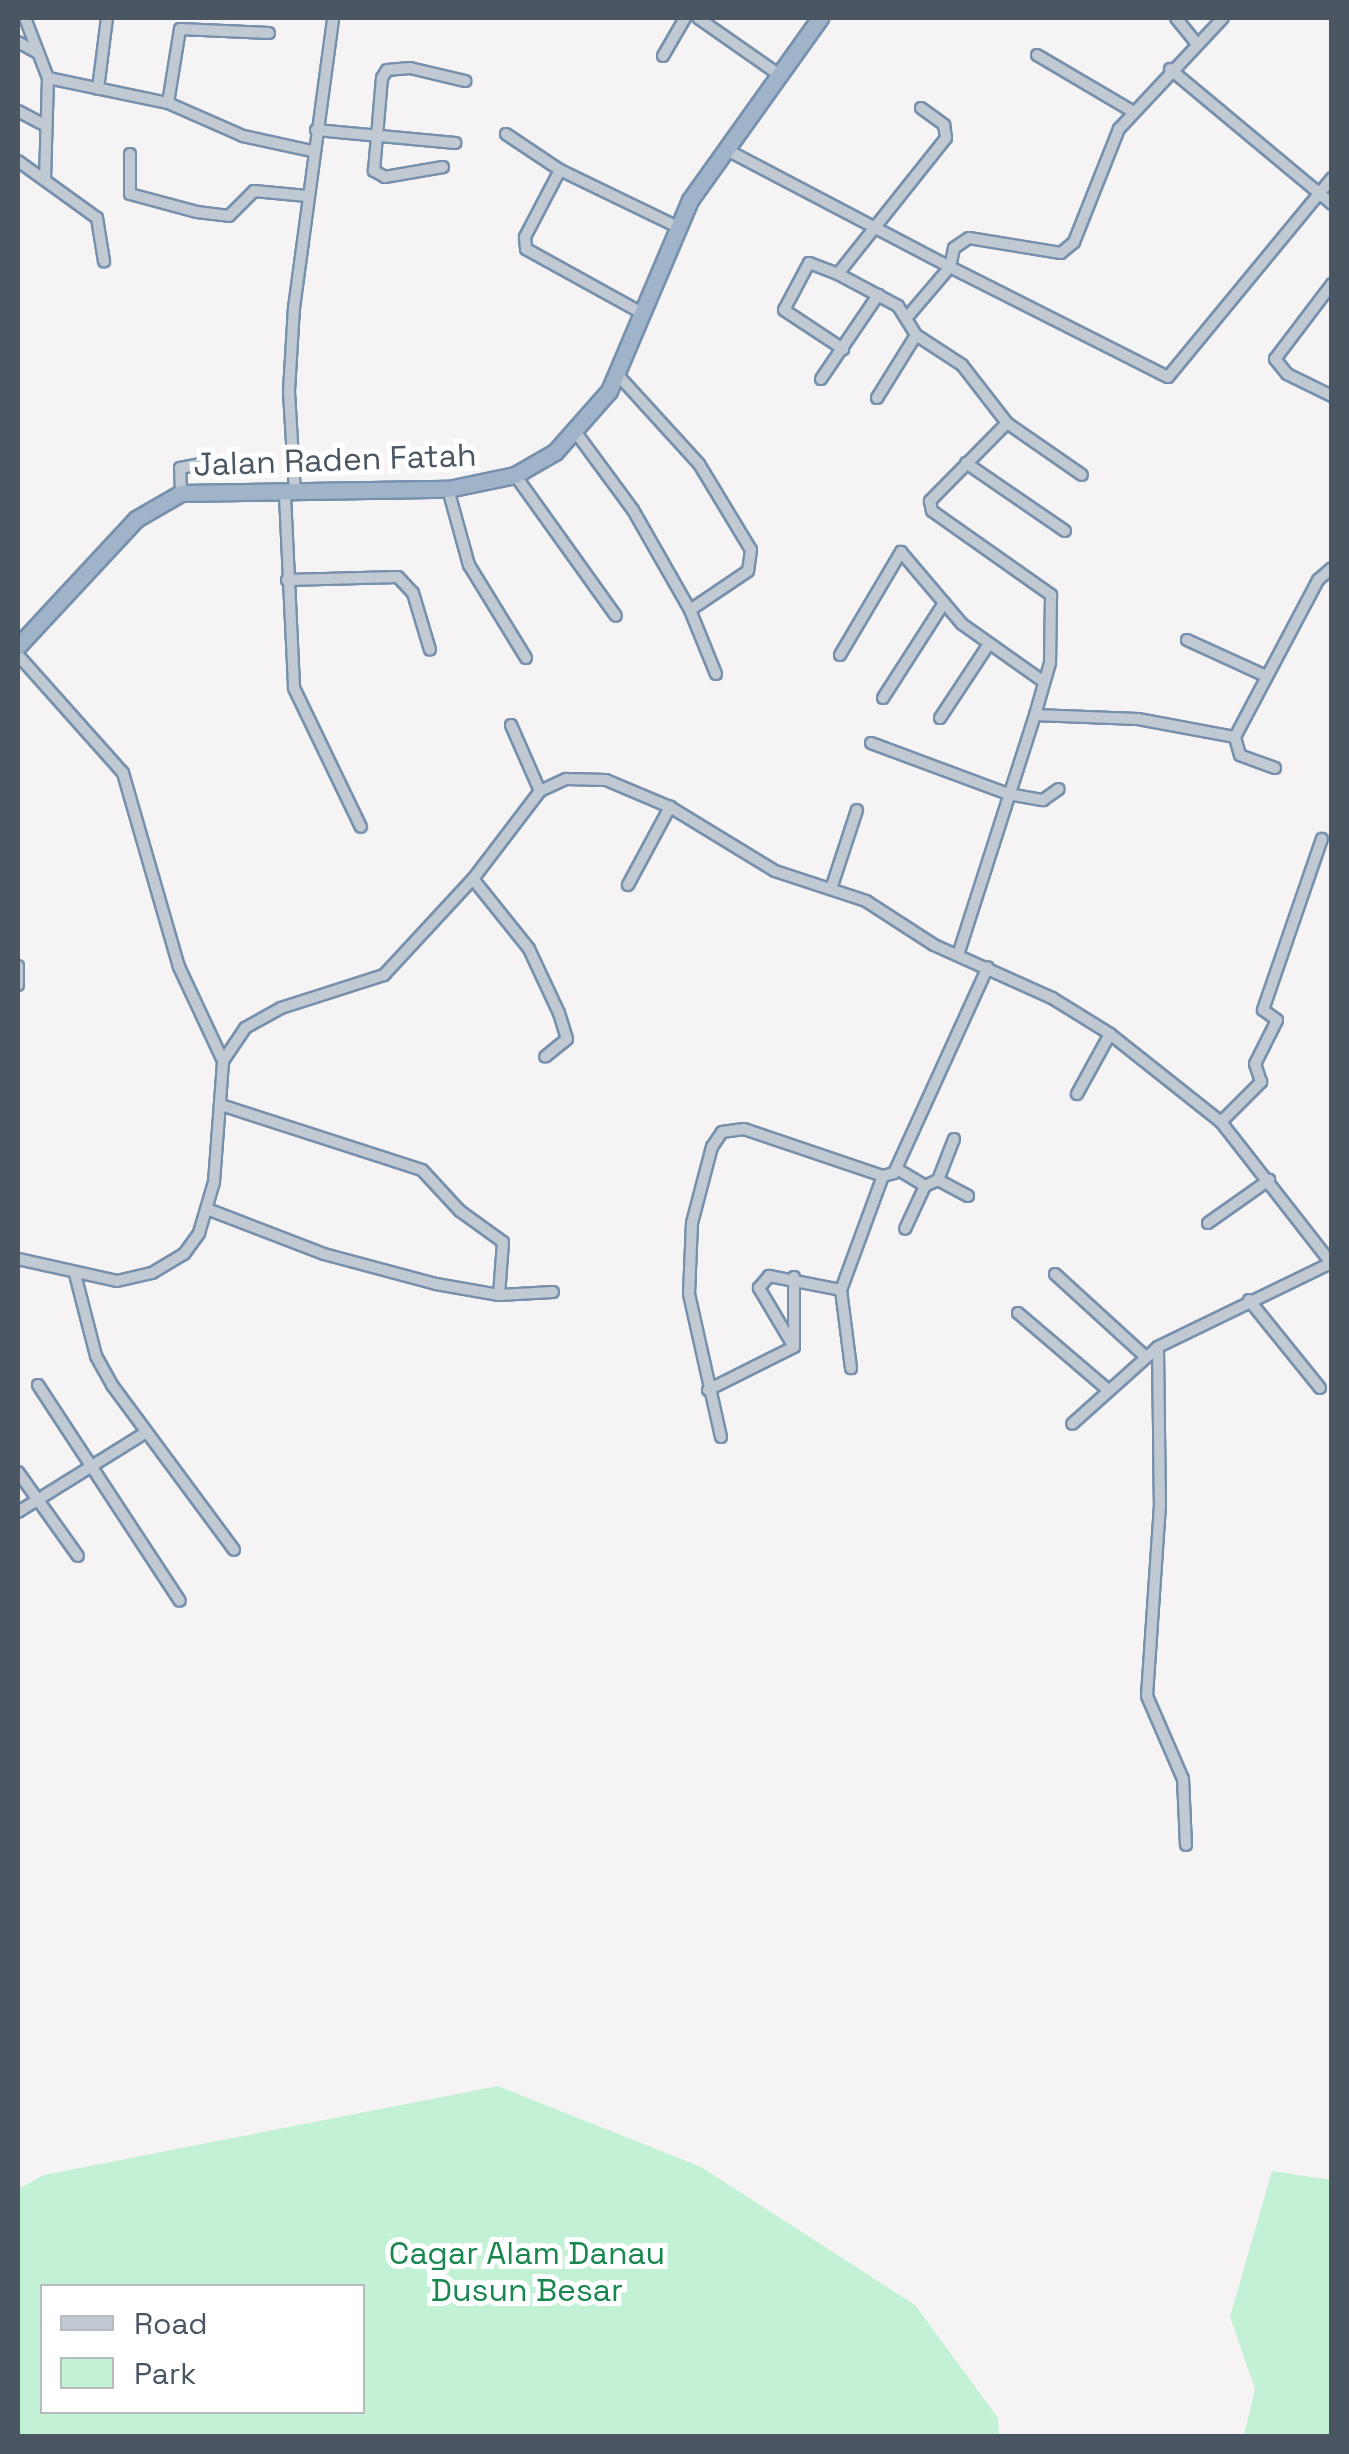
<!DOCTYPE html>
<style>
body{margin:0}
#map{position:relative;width:1349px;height:2454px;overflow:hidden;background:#f5f3f3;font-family:"Space Grotesk",sans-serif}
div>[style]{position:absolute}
.green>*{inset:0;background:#c3f1d5}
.roads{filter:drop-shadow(2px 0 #7690ad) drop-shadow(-2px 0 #7690ad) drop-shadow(0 2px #7690ad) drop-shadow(0 -2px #7690ad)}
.minor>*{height:10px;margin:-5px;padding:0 5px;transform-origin:5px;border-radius:5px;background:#c1cad2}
.trunk>*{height:15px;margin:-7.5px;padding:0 7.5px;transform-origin:7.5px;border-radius:7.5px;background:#9fb4c9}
span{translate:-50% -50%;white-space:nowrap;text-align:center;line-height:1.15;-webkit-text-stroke:10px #fff;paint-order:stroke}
.street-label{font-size:32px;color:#4a5661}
.park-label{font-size:32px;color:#17864f}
.frame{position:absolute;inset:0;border:20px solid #4a5661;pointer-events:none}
.legend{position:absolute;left:40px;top:2284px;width:325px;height:130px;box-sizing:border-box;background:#fff;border:2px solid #b7bbc0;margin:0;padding:12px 18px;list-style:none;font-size:30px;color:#4a5661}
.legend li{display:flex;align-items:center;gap:20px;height:50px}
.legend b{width:50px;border:2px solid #b7bbc0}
</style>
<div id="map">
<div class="green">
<div style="clip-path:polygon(evenodd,498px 2086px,701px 2167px,915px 2305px,998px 2418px,999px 2436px,18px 2436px,18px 2189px,44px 2175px,498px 2086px,42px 2286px,362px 2286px,362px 2412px,42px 2412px,42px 2286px)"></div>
<div style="clip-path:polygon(1272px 2171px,1331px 2180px,1331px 2436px,1244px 2436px,1255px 2389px,1230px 2317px)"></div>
</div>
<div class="roads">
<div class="minor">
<div style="left:25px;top:18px;width:64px;rotate:69deg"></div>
<div style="left:48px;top:78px;width:101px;rotate:91.7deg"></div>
<div style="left:698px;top:18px;width:98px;rotate:35deg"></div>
<div style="left:1176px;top:18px;width:32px;rotate:51deg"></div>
<div style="left:18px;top:42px;width:23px;rotate:29deg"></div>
<div style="left:1037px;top:55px;width:110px;rotate:30.5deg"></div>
<div style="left:663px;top:56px;width:44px;rotate:-59.9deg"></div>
<div style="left:1170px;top:69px;width:211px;rotate:39.8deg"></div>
<div style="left:48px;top:78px;width:123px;rotate:11.8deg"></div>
<div style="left:168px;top:103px;width:82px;rotate:23.7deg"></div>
<div style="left:243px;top:136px;width:71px;rotate:12.3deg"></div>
<div style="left:98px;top:89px;width:72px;rotate:-82.8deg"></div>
<div style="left:168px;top:103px;width:75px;rotate:-80.8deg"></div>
<div style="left:180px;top:29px;width:89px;rotate:2.6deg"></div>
<div style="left:921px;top:108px;width:29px;rotate:36deg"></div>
<div style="left:944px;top:125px;width:13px;rotate:81deg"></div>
<div style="left:946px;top:138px;width:174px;rotate:128.5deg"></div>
<div style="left:838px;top:274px;width:68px;rotate:28.1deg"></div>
<div style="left:898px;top:306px;width:34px;rotate:58deg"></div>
<div style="left:916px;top:335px;width:55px;rotate:33.1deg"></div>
<div style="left:962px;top:365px;width:73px;rotate:52.2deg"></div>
<div style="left:1007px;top:423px;width:91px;rotate:34.7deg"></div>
<div style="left:18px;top:111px;width:32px;rotate:28deg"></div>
<div style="left:316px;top:130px;width:140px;rotate:5.3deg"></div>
<div style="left:506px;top:134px;width:65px;rotate:33.7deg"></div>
<div style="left:560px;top:170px;width:129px;rotate:25.8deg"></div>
<div style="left:727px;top:150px;width:252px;rotate:27.7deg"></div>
<div style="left:950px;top:267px;width:19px;rotate:-78deg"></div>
<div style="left:954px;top:248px;width:18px;rotate:-34deg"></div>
<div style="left:969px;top:238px;width:93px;rotate:9.3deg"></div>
<div style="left:1061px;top:253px;width:17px;rotate:-40deg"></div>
<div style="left:1074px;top:242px;width:122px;rotate:-68.3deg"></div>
<div style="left:1119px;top:129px;width:152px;rotate:-46.9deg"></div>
<div style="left:130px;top:154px;width:40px;rotate:90deg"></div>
<div style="left:130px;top:194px;width:69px;rotate:15deg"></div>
<div style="left:197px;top:212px;width:32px;rotate:7deg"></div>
<div style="left:229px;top:216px;width:35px;rotate:-45deg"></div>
<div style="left:254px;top:191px;width:53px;rotate:5.4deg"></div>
<div style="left:18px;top:161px;width:97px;rotate:35.8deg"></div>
<div style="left:97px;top:218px;width:44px;rotate:80.8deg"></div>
<div style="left:443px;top:167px;width:59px;rotate:170.2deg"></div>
<div style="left:385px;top:177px;width:13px;rotate:-151deg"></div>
<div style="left:374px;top:171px;width:93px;rotate:-85.1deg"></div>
<div style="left:382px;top:78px;width:9px;rotate:-58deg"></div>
<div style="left:387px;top:70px;width:23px;rotate:-5deg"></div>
<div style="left:410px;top:68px;width:57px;rotate:13.3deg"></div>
<div style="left:560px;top:170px;width:76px;rotate:117.6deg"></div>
<div style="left:525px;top:237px;width:12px;rotate:85deg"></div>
<div style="left:526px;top:249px;width:130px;rotate:28.9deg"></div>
<div style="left:838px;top:274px;width:31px;rotate:-159deg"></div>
<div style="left:809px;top:263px;width:53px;rotate:118deg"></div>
<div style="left:784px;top:310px;width:71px;rotate:33.5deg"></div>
<div style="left:1332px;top:284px;width:94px;rotate:127.2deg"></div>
<div style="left:1275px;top:359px;width:19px;rotate:51deg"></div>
<div style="left:1287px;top:374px;width:50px;rotate:26.1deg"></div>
<div style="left:909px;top:315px;width:63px;rotate:-49.5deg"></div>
<div style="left:950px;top:267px;width:244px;rotate:26.8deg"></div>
<div style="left:1168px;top:377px;width:258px;rotate:-50.5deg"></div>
<div style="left:617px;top:374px;width:122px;rotate:47.7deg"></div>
<div style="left:699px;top:464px;width:100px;rotate:58.8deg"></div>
<div style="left:751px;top:550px;width:21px;rotate:98deg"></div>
<div style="left:748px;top:571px;width:70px;rotate:146.1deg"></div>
<div style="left:821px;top:379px;width:102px;rotate:-55.8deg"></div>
<div style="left:877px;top:398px;width:74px;rotate:-58.2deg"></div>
<div style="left:1007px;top:423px;width:110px;rotate:134.6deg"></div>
<div style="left:930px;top:501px;width:10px;rotate:79deg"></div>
<div style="left:932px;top:511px;width:146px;rotate:35.2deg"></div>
<div style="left:1051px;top:595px;width:68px;rotate:90.8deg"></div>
<div style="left:1050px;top:663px;width:54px;rotate:106.1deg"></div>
<div style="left:577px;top:434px;width:94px;rotate:53.6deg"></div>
<div style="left:633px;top:510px;width:115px;rotate:60.3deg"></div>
<div style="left:690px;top:610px;width:69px;rotate:67.9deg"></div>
<div style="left:966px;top:463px;width:120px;rotate:34.5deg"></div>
<div style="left:515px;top:475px;width:173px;rotate:54.4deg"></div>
<div style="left:448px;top:489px;width:79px;rotate:74.6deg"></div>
<div style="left:469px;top:565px;width:109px;rotate:58.5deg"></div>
<div style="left:181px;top:493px;width:25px;rotate:-92deg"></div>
<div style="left:180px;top:468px;width:36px;rotate:-11deg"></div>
<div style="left:295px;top:493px;width:102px;rotate:-93.4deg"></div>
<div style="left:289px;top:391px;width:83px;rotate:-86.6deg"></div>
<div style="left:294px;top:308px;width:293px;rotate:-82.3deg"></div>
<div style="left:285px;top:495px;width:193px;rotate:87.3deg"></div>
<div style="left:294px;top:688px;width:154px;rotate:64.3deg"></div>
<div style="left:287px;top:580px;width:111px;rotate:-1.5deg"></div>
<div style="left:398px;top:577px;width:22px;rotate:47deg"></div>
<div style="left:413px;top:593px;width:59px;rotate:73.4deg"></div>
<div style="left:1187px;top:640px;width:87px;rotate:24.5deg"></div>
<div style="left:18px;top:655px;width:158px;rotate:48.3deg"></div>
<div style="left:123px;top:773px;width:202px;rotate:73.9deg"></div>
<div style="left:179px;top:967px;width:104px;rotate:64.9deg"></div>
<div style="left:840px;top:655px;width:120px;rotate:-59.4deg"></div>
<div style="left:901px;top:552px;width:94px;rotate:49.7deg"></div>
<div style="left:962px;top:624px;width:100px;rotate:35.3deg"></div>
<div style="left:883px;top:698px;width:113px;rotate:-57.3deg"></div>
<div style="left:940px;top:718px;width:89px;rotate:-56.5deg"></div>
<div style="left:511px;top:725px;width:72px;rotate:66.3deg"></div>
<div style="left:871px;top:743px;width:146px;rotate:20.4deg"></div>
<div style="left:1008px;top:794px;width:36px;rotate:10deg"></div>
<div style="left:1043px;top:800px;width:19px;rotate:-35deg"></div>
<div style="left:1275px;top:768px;width:37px;rotate:-160deg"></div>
<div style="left:1240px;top:755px;width:19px;rotate:-106deg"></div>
<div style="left:1235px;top:737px;width:178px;rotate:-62.1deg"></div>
<div style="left:1318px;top:580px;width:18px;rotate:-41deg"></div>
<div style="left:473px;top:879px;width:90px;rotate:51.3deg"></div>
<div style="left:529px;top:949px;width:71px;rotate:64.9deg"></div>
<div style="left:559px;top:1013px;width:27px;rotate:73deg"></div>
<div style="left:567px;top:1039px;width:28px;rotate:141deg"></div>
<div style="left:628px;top:885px;width:89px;rotate:-61.7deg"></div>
<div style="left:831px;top:889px;width:83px;rotate:-71.8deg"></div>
<div style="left:958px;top:955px;width:252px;rotate:-72.2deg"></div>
<div style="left:1035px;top:715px;width:103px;rotate:2.2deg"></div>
<div style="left:1138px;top:719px;width:99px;rotate:10.5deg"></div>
<div style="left:18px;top:966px;width:19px;rotate:90deg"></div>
<div style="left:1077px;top:1094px;width:68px;rotate:-61.2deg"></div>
<div style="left:221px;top:1105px;width:211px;rotate:17.9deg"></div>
<div style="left:422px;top:1170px;width:56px;rotate:47.2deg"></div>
<div style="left:460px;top:1211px;width:53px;rotate:35.8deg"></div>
<div style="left:503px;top:1242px;width:53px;rotate:94.3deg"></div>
<div style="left:1221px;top:1122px;width:57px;rotate:-45deg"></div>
<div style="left:1261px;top:1082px;width:19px;rotate:-108deg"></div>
<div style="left:1255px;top:1064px;width:49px;rotate:-63.4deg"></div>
<div style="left:1277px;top:1020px;width:17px;rotate:-144deg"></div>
<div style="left:1263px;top:1010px;width:181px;rotate:-71deg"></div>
<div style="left:897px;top:1169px;width:33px;rotate:31deg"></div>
<div style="left:925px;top:1186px;width:47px;rotate:114.9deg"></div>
<div style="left:938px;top:1180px;width:34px;rotate:28deg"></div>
<div style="left:925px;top:1186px;width:14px;rotate:-25deg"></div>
<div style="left:938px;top:1180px;width:44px;rotate:-68.7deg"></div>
<div style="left:207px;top:1209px;width:125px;rotate:21deg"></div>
<div style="left:324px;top:1254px;width:116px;rotate:15deg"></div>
<div style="left:436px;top:1284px;width:64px;rotate:9.9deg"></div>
<div style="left:499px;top:1295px;width:54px;rotate:-3.2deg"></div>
<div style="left:1208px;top:1223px;width:75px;rotate:-35.2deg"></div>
<div style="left:18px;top:1259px;width:101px;rotate:12.5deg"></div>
<div style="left:117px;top:1281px;width:36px;rotate:-13deg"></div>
<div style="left:152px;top:1273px;width:37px;rotate:-31deg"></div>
<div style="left:184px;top:1254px;width:26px;rotate:-54deg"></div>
<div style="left:199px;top:1233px;width:53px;rotate:-73.6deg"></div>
<div style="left:214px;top:1182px;width:121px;rotate:-85.7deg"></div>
<div style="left:223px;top:1061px;width:40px;rotate:-56deg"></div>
<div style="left:245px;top:1028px;width:41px;rotate:-29.1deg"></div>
<div style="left:281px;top:1008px;width:108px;rotate:-17.8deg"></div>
<div style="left:384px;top:975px;width:131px;rotate:-47.2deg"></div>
<div style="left:473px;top:879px;width:111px;rotate:-52.7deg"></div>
<div style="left:540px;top:791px;width:29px;rotate:-25deg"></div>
<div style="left:566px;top:779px;width:40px;rotate:1.4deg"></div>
<div style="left:606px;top:780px;width:69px;rotate:22.9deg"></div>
<div style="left:670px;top:807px;width:123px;rotate:31.4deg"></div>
<div style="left:775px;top:871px;width:96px;rotate:18.2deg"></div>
<div style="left:866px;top:901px;width:81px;rotate:32.9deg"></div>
<div style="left:934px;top:945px;width:129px;rotate:24.2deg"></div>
<div style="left:1052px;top:998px;width:68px;rotate:31.8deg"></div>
<div style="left:1110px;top:1034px;width:142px;rotate:38.4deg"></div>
<div style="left:1221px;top:1122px;width:179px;rotate:52deg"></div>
<div style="left:1331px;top:1263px;width:192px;rotate:154.1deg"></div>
<div style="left:1158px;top:1347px;width:115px;rotate:138.2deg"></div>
<div style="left:75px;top:1274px;width:85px;rotate:75.6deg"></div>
<div style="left:96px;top:1356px;width:33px;rotate:61deg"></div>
<div style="left:112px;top:1385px;width:205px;rotate:53.5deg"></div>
<div style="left:1055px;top:1274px;width:123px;rotate:42.4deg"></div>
<div style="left:794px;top:1277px;width:69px;rotate:90deg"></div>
<div style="left:841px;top:1290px;width:79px;rotate:82.7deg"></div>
<div style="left:1249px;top:1300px;width:113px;rotate:51.1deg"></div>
<div style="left:1018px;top:1313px;width:118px;rotate:40.5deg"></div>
<div style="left:1158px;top:1347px;width:158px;rotate:89.3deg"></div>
<div style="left:1160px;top:1505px;width:191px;rotate:93.9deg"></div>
<div style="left:1147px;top:1696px;width:90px;rotate:66.6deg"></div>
<div style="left:1183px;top:1779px;width:66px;rotate:87.4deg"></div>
<div style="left:38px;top:1385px;width:258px;rotate:56.7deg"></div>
<div style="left:708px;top:1390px;width:96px;rotate:-26.6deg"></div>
<div style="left:794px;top:1347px;width:69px;rotate:-120.7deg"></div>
<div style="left:759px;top:1288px;width:16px;rotate:-50deg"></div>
<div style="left:769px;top:1276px;width:73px;rotate:11deg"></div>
<div style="left:841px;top:1290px;width:121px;rotate:-69.8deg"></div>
<div style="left:721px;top:1437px;width:147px;rotate:-102.6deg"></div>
<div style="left:689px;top:1294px;width:71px;rotate:-87.6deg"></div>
<div style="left:692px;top:1223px;width:79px;rotate:-75.3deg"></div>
<div style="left:712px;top:1147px;width:18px;rotate:-56deg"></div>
<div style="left:722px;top:1132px;width:22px;rotate:-8deg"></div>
<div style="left:744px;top:1129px;width:147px;rotate:18.7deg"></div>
<div style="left:883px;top:1176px;width:11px;rotate:-15deg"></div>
<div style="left:894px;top:1173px;width:226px;rotate:-65.5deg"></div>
<div style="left:18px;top:1472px;width:103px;rotate:54.5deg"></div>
<div style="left:18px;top:1512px;width:150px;rotate:-31.9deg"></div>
</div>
<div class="trunk">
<div style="left:18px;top:646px;width:173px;rotate:-47.1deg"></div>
<div style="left:136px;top:519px;width:52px;rotate:-30deg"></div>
<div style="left:181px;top:493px;width:267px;rotate:-0.9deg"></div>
<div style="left:448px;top:489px;width:68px;rotate:-11.8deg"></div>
<div style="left:515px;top:475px;width:46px;rotate:-29.9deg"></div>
<div style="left:555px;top:452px;width:81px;rotate:-48.5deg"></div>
<div style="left:609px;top:391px;width:207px;rotate:-67deg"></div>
<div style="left:690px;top:200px;width:224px;rotate:-54.5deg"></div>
</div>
</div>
<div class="street-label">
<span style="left:335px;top:460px;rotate:-2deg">Jalan Raden Fatah</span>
</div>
<div class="park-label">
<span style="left:527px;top:2272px">Cagar Alam Danau<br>Dusun Besar</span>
</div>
<div class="frame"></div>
<ul class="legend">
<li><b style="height:12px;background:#c1cad2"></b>Road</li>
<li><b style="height:28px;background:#c3f1d5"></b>Park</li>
</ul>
</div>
